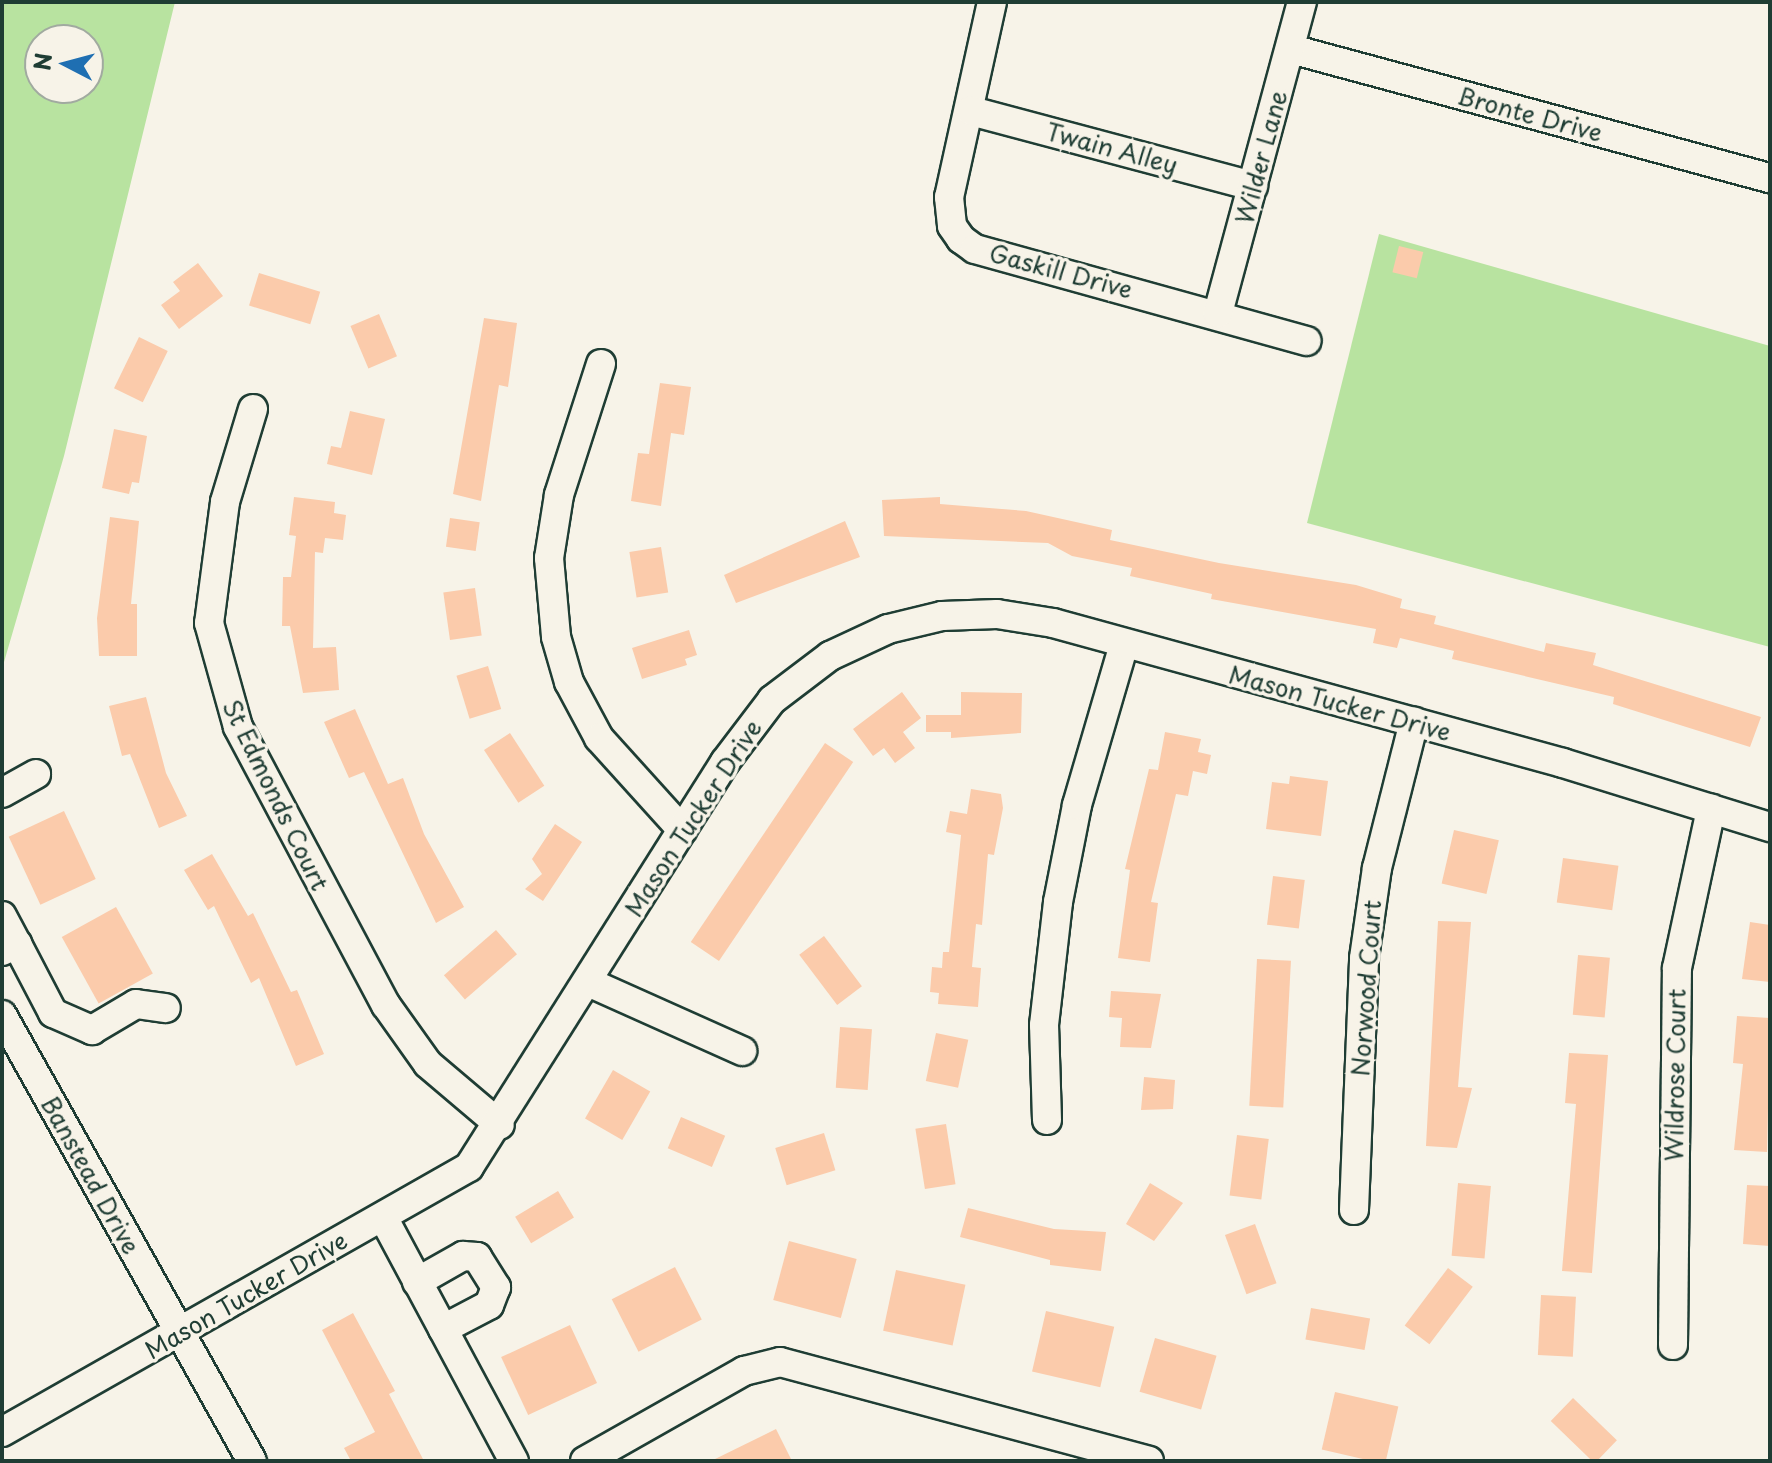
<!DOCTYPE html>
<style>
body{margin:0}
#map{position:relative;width:1772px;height:1463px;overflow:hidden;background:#f7f3e8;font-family:"Playpen Sans",sans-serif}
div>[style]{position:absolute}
.green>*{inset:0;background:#b8e3a0}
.building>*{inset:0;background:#fbcbab;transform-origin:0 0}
.roads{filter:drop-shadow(2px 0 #1f3d34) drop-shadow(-2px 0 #1f3d34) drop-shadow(0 2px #1f3d34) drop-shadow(0 -2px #1f3d34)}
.minor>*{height:28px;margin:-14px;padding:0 14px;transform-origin:14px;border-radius:14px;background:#f7f3e8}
span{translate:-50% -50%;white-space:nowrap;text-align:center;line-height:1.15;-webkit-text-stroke:7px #f7f3e8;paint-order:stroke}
.street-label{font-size:24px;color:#1f3d34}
.frame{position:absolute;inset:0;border:4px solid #1f3d34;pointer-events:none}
.north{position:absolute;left:24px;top:24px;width:80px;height:80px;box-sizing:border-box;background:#f7f3e8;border:2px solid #a1aaa0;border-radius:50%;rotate:276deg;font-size:22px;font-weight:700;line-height:32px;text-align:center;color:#1f3d34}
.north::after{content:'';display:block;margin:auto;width:28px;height:36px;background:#1f6fb2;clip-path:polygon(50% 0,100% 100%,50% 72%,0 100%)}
</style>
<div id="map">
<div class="green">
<div style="clip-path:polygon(evenodd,2px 2px,175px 2px,64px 456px,2px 669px,2px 2px,40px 40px,88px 40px,88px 88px,40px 88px,40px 40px)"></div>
<div style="clip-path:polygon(1379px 234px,1770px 346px,1770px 647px,1307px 523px)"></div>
</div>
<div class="building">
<div style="left:1399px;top:246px;width:25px;height:27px;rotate:14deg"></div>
<div style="clip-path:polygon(198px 263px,223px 296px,179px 329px,161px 305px,180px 291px,173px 282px)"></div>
<div style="left:259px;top:273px;width:64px;height:34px;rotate:17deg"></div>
<div style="left:379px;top:314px;width:46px;height:31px;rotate:67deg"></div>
<div style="clip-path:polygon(484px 318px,517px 323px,508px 387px,499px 385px,481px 501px,453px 494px)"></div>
<div style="left:139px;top:337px;width:32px;height:57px;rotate:26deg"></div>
<div style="clip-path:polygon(660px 383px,691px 387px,684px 435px,671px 433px,661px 506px,631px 501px,638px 453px,649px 454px)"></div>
<div style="clip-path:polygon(350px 411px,385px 419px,372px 475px,327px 464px,331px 446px,341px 448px)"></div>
<div style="clip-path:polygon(114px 429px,147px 436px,139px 483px,132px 482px,129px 494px,102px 488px)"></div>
<div style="clip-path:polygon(294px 497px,335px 502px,334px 513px,346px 515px,343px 540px,325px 538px,323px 553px,315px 552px,313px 648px,336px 647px,339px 690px,303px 693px,290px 626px,282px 626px,283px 577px,291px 577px,296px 536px,289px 535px)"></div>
<div style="clip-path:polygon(940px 497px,940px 504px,1026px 511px,1112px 530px,1110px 540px,1219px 563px,1356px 585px,1402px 599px,1400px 608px,1436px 616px,1434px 624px,1544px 652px,1546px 643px,1596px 653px,1593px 665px,1761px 717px,1750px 747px,1613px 704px,1614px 697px,1452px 659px,1454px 651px,1400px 638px,1397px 648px,1373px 643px,1376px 629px,1211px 599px,1212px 594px,1130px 576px,1132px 568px,1072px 556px,1048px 543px,884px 536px,882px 500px)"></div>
<div style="clip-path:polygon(110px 517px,139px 521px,131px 604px,137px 604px,137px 656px,99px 656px,97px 618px)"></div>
<div style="left:450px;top:518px;width:30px;height:29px;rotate:8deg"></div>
<div style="clip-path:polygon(845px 521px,860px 557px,736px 603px,724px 575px)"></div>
<div style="left:661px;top:547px;width:46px;height:32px;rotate:81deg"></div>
<div style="left:475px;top:588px;width:48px;height:32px;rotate:82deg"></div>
<div style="clip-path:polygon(689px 630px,697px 655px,685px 659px,687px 665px,642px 679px,632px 648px)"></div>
<div style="left:488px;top:666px;width:45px;height:33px;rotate:73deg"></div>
<div style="clip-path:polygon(902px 692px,921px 718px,903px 732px,915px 748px,895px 763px,884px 748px,873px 756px,853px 729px)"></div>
<div style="clip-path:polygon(961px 692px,1022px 693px,1021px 733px,951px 738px,951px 732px,926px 732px,926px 715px,961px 715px)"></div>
<div style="clip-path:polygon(146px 697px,166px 773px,187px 816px,159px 828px,130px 754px,122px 756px,109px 706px)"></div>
<div style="clip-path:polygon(355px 709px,388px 784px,403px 778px,424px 834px,464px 907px,436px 923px,364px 772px,349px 778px,324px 722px)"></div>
<div style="clip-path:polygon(1165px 732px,1201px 739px,1198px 752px,1211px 755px,1207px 774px,1193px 771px,1188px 796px,1176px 794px,1151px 902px,1158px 903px,1150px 962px,1118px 958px,1130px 870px,1125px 869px,1149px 769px,1158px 770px)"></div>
<div style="left:510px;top:733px;width:63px;height:31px;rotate:57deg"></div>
<div style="left:825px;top:743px;width:34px;height:240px;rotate:34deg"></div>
<div style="clip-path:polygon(1290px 776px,1328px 781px,1321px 836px,1266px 829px,1272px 782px,1289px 784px)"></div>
<div style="clip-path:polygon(971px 789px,1001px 794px,1003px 808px,994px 855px,988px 854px,982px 925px,976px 924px,972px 967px,981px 968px,978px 1007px,938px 1004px,939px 993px,930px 992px,932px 967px,942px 968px,943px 952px,949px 952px,961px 835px,946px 832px,950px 811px,967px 814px)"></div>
<div style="left:64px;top:811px;width:75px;height:61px;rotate:65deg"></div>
<div style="clip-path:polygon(555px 824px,582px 842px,543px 901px,525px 889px,542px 874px,532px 859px)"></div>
<div style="left:1454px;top:830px;width:46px;height:55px;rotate:13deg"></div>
<div style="clip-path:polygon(212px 854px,248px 916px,253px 913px,291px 992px,297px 990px,324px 1054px,296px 1066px,259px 978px,251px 983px,214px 906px,208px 910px,184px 870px)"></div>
<div style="left:1563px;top:858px;width:56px;height:45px;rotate:8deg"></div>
<div style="left:1273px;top:876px;width:32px;height:49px;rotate:7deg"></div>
<div style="left:116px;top:907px;width:76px;height:62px;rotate:61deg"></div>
<div style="clip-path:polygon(1438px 921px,1471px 922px,1458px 1087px,1472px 1088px,1457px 1148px,1426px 1146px)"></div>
<div style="clip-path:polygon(1750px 922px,1770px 925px,1770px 982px,1742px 979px)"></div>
<div style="left:496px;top:930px;width:32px;height:69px;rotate:49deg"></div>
<div style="left:824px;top:936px;width:63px;height:31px;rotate:53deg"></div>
<div style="left:1578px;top:955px;width:32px;height:60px;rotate:5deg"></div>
<div style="left:1257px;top:959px;width:34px;height:147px;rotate:3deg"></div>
<div style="clip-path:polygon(1111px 991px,1161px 994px,1151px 1048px,1120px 1047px,1122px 1018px,1109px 1017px)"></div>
<div style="clip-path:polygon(1737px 1016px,1770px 1018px,1767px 1152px,1734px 1150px,1743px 1064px,1733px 1063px)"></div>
<div style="left:840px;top:1027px;width:32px;height:61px;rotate:4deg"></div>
<div style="left:936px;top:1033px;width:33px;height:49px;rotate:12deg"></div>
<div style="clip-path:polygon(1569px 1053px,1608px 1055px,1592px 1273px,1562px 1271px,1576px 1104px,1565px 1103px)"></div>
<div style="left:613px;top:1070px;width:43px;height:56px;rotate:30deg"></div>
<div style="clip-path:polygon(1144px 1077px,1175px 1080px,1173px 1109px,1141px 1110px)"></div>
<div style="left:681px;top:1117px;width:48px;height:34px;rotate:23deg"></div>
<div style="left:946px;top:1124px;width:61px;height:31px;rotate:81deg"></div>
<div style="left:824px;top:1133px;width:39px;height:51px;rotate:73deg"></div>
<div style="left:1237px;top:1135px;width:32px;height:61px;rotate:7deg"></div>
<div style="clip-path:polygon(1150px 1183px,1183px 1203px,1154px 1241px,1126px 1224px)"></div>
<div style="left:1458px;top:1183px;width:33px;height:73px;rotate:5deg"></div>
<div style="clip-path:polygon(1747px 1185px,1770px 1186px,1770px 1246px,1743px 1244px)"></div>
<div style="left:558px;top:1191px;width:31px;height:50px;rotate:59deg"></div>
<div style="clip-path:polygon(968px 1208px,1054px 1229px,1106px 1232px,1101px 1271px,1050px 1265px,1050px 1260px,960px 1237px)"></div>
<div style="left:1255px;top:1224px;width:63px;height:32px;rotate:70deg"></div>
<div style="left:789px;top:1241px;width:70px;height:61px;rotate:15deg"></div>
<div style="left:675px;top:1267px;width:59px;height:71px;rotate:63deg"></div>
<div style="left:1448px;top:1268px;width:31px;height:72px;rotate:37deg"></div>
<div style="left:896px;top:1270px;width:71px;height:62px;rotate:12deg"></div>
<div style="left:1541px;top:1295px;width:35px;height:60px;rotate:3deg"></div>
<div style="left:1311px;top:1308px;width:60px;height:32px;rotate:10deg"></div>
<div style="left:1046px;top:1311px;width:70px;height:62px;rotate:13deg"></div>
<div style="clip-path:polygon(353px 1313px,395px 1391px,389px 1394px,424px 1461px,351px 1461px,344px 1448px,375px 1432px,322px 1330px)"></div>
<div style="left:570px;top:1325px;width:64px;height:76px;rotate:65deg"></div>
<div style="left:1155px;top:1338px;width:64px;height:56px;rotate:16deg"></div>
<div style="left:1335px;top:1392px;width:65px;height:59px;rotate:13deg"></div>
<div style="left:1573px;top:1398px;width:61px;height:32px;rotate:44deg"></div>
<div style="clip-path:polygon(776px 1429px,792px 1461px,711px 1461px)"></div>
</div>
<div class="roads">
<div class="minor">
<div style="left:992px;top:2px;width:200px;rotate:102.4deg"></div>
<div style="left:949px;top:197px;width:29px;rotate:84deg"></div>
<div style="left:952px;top:226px;width:16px;rotate:55deg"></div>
<div style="left:961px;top:239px;width:17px;rotate:36deg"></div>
<div style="left:975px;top:249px;width:344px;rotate:15.5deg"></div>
<div style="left:1291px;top:49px;width:496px;rotate:15.1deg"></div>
<div style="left:971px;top:111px;width:292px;rotate:14.9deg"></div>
<div style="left:1218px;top:313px;width:322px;rotate:-74.9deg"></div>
<div style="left:601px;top:364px;width:138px;rotate:107.8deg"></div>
<div style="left:559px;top:495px;width:64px;rotate:99deg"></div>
<div style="left:549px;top:558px;width:79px;rotate:84.9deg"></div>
<div style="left:556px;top:637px;width:47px;rotate:73.9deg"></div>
<div style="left:569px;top:682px;width:64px;rotate:61.8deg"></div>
<div style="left:599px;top:738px;width:124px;rotate:47.9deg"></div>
<div style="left:253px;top:409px;width:97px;rotate:106.8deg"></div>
<div style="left:225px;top:502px;width:122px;rotate:97.5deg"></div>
<div style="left:209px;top:623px;width:108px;rotate:74.4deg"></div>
<div style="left:238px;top:727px;width:315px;rotate:62deg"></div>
<div style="left:386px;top:1005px;width:72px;rotate:54.6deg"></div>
<div style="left:428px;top:1064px;width:94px;rotate:40.3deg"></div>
<div style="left:2px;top:793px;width:39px;rotate:-29deg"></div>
<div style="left:2px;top:916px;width:32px;rotate:62deg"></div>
<div style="left:2px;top:951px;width:17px;rotate:-25deg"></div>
<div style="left:17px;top:944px;width:78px;rotate:62.4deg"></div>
<div style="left:53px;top:1013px;width:43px;rotate:23.6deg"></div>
<div style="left:92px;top:1030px;width:51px;rotate:-30.6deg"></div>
<div style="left:136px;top:1004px;width:30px;rotate:8deg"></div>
<div style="left:588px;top:982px;width:169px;rotate:24.1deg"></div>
<div style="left:2px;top:1015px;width:511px;rotate:60.73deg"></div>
<div style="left:1047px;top:1120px;width:95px;rotate:-91.8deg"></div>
<div style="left:1044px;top:1025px;width:124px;rotate:-83.5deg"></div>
<div style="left:1058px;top:902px;width:99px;rotate:-78.9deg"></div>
<div style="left:1077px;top:805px;width:168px;rotate:-73.7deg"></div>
<div style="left:1354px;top:1210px;width:252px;rotate:-87.7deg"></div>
<div style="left:1364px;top:958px;width:91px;rotate:-81.8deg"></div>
<div style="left:1377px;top:868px;width:151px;rotate:-75.8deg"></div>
<div style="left:383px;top:1217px;width:277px;rotate:61.8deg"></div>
<div style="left:417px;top:1282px;width:53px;rotate:-29.5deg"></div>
<div style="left:463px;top:1256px;width:14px;rotate:4deg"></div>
<div style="left:477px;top:1257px;width:36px;rotate:58deg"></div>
<div style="left:496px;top:1287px;width:19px;rotate:111deg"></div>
<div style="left:489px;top:1305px;width:52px;rotate:152.4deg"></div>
<div style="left:1673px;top:1345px;width:377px;rotate:-89.4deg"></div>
<div style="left:1677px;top:968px;width:163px;rotate:-77.9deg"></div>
<div style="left:2px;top:1432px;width:537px;rotate:-29.57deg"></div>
<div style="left:469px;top:1167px;width:479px;rotate:-57.7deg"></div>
<div style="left:725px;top:762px;width:78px;rotate:-52.8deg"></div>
<div style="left:772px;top:700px;width:73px;rotate:-37.2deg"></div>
<div style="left:830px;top:656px;width:64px;rotate:-25deg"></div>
<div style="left:888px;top:629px;width:56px;rotate:-13.5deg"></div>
<div style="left:942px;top:616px;width:55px;rotate:-2.1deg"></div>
<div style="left:997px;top:614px;width:57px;rotate:9.1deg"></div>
<div style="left:1053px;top:623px;width:529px;rotate:15.35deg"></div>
<div style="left:1563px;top:763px;width:217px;rotate:17.2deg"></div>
<div style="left:585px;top:1461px;width:183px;rotate:-29.5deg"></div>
<div style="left:744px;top:1371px;width:37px;rotate:-14deg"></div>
<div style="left:780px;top:1362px;width:382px;rotate:15deg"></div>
</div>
</div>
<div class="street-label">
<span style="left:1530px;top:114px;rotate:15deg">Bronte Drive</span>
<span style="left:1112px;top:148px;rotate:15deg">Twain Alley</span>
<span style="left:1261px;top:157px;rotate:-75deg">Wilder Lane</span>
<span style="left:1061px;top:271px;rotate:15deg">Gaskill Drive</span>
<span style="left:1340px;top:703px;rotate:15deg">Mason Tucker Drive</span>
<span style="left:276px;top:795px;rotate:64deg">St Edmonds Court</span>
<span style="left:693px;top:818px;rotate:-57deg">Mason Tucker Drive</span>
<span style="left:1366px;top:988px;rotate:-86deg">Norwood Court</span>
<span style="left:1675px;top:1075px;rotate:-89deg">Wildrose Court</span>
<span style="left:91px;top:1175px;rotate:61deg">Banstead Drive</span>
<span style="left:246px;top:1295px;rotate:-30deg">Mason Tucker Drive</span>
</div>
<div class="frame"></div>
<div class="north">N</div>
</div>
